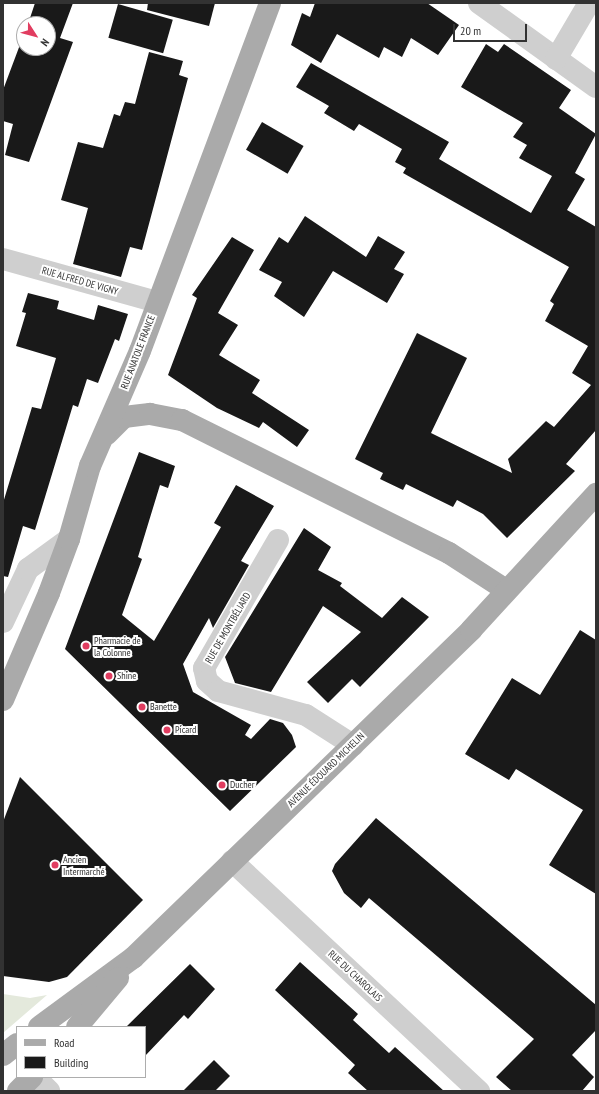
<!DOCTYPE html>
<meta charset="utf-8">
<style>
body{margin:0}
#map{position:relative;width:599px;height:1094px;overflow:hidden;background:#fff;font-family:"PT Sans Narrow",sans-serif}
div>[style]{position:absolute}
.green>*{inset:0;background:#e4e9dc}
.building>*{inset:0;background:#191919;transform-origin:0 0}
.minor>*{height:22px;margin:-11px;padding:0 11px;transform-origin:11px;border-radius:11px;background:#cfcfcf}
.major>*{height:22px;margin:-11px;padding:0 11px;transform-origin:11px;border-radius:11px;background:#aaa}
.dots>*{width:11px;height:11px;translate:-50% -50%;box-sizing:border-box;border:2px solid #fff;border-radius:50%}
span{translate:-50% -50%;white-space:nowrap;text-align:center;line-height:1.15;-webkit-text-stroke:4px #fff;paint-order:stroke}
.street-label{font-size:10px;color:#323232}
.poi-label{font-size:10px;color:#323232}
.left{translate:0 -50%;text-align:left}
.frame{position:absolute;inset:0;border:4px solid #323232;pointer-events:none}
.legend{position:absolute;left:16px;top:1026px;width:130px;height:52px;box-sizing:border-box;background:#fff;border:1px solid #adadad;margin:0;padding:5px 7px;list-style:none;font-size:12px;color:#323232}
.legend li{display:flex;align-items:center;gap:8px;height:20px}
.legend b{width:20px;border:1px solid #adadad}
.north{position:absolute;left:16px;top:16px;width:40px;height:40px;box-sizing:border-box;background:#fff;border:1px solid #adadad;border-radius:50%;rotate:126deg;font-size:11px;font-weight:700;line-height:16px;text-align:center;color:#323232}
.north::after{content:'';display:block;margin:auto;width:14px;height:18px;background:#e13d60;clip-path:polygon(50% 0,100% 100%,50% 72%,0 100%)}
.scale{position:absolute;left:453px;top:24px;width:74px;height:18px;box-sizing:border-box;border:2px solid #323232;border-top:0;padding-left:5px;font-size:12px;line-height:14px;white-space:nowrap;color:#323232;-webkit-text-stroke:3px #fff;paint-order:stroke}
</style>
<div id="map">
<div class="green">
<div style="clip-path:polygon(3px 994px,30px 998px,47px 995px,3px 1033px)"></div>
</div>
<div class="building">
<div style="clip-path:polygon(35px 3px,73px 3px,60px 38px,73px 42px,29px 162px,5px 155px,13px 124px,3px 121px,3px 90px,24px 34px,24px 48px,48px 48px,48px 24px,28px 24px)"></div>
<div style="clip-path:polygon(148px 3px,215px 3px,209px 26px,147px 10px)"></div>
<div style="clip-path:polygon(315px 3px,427px 3px,459px 25px,438px 55px,411px 38px,402px 57px,384px 47px,379px 58px,337px 34px,321px 63px,291px 45px,302px 13px,310px 17px)"></div>
<div style="left:118px;top:4px;width:57px;height:35px;rotate:16deg"></div>
<div style="clip-path:polygon(486px 44px,498px 52px,504px 44px,571px 90px,559px 108px,596px 134px,575px 173px,585px 179px,567px 210px,596px 227px,596px 430px,566px 464px,575px 471px,507px 538px,483px 514px,457px 500px,453px 507px,406px 484px,403px 490px,380px 479px,383px 473px,355px 459px,417px 333px,467px 358px,431px 433px,512px 473px,508px 459px,546px 421px,554px 427px,591px 385px,572px 373px,588px 346px,545px 321px,554px 304px,550px 301px,569px 267px,403px 173px,406px 168px,395px 162px,402px 149px,359px 124px,354px 131px,324px 113px,329px 106px,296px 87px,311px 63px,449px 142px,439px 159px,531px 213px,552px 176px,519px 158px,527px 145px,513px 137px,523px 123px,461px 87px)"></div>
<div style="clip-path:polygon(149px 52px,183px 61px,179px 75px,188px 78px,142px 250px,130px 247px,121px 277px,73px 264px,88px 208px,61px 200px,78px 142px,103px 148px,114px 114px,120px 116px,125px 102px,135px 104px)"></div>
<div style="left:262px;top:122px;width:48px;height:32px;rotate:30deg"></div>
<div style="clip-path:polygon(305px 216px,366px 257px,378px 236px,405px 252px,394px 269px,404px 274px,387px 303px,333px 271px,304px 317px,274px 296px,282px 282px,259px 270px,279px 237px,288px 243px)"></div>
<div style="clip-path:polygon(232px 237px,254px 250px,218px 313px,238px 325px,219px 355px,260px 380px,252px 393px,309px 430px,297px 447px,263px 422px,259px 428px,217px 408px,168px 375px,197px 298px,192px 295px)"></div>
<div style="clip-path:polygon(28px 293px,59px 301px,57px 309px,94px 320px,98px 305px,128px 314px,119px 341px,115px 339px,98px 383px,87px 379px,78px 407px,73px 405px,35px 530px,23px 526px,8px 577px,3px 576px,3px 503px,32px 407px,41px 409px,56px 358px,16px 346px,26px 313px,22px 312px)"></div>
<div style="clip-path:polygon(139px 452px,175px 466px,168px 488px,160px 485px,138px 557px,142px 559px,122px 615px,154px 641px,221px 527px,214px 523px,236px 485px,274px 506px,241px 561px,249px 565px,213px 628px,209px 618px,183px 664px,193px 692px,251px 725px,245px 735px,251px 739px,270px 719px,283px 723px,292px 735px,296px 747px,230px 811px,65px 649px)"></div>
<div style="clip-path:polygon(304px 528px,331px 547px,318px 570px,342px 583px,340px 586px,382px 618px,402px 597px,429px 617px,360px 687px,352px 679px,328px 703px,307px 682px,361px 632px,323px 606px,271px 692px,235px 683px,225px 657px)"></div>
<div style="clip-path:polygon(580px 630px,596px 640px,596px 894px,549px 865px,583px 810px,516px 769px,509px 780px,465px 754px,512px 678px,540px 695px)"></div>
<div style="clip-path:polygon(20px 777px,143px 900px,67px 977px,49px 982px,3px 976px,3px 822px)"></div>
<div style="clip-path:polygon(376px 818px,596px 1005px,596px 1030px,572px 1055px,594px 1077px,582px 1091px,512px 1091px,496px 1077px,534px 1039px,369px 898px,361px 908px,344px 893px,332px 871px,335px 864px)"></div>
<div style="clip-path:polygon(300px 962px,358px 1014px,353px 1020px,389px 1053px,395px 1047px,444px 1091px,368px 1091px,348px 1073px,355px 1065px,275px 990px)"></div>
<div style="clip-path:polygon(190px 964px,215px 989px,188px 1019px,184px 1015px,145px 1056px,145px 1027px,126px 1027px)"></div>
<div style="clip-path:polygon(214px 1060px,230px 1076px,215px 1091px,183px 1091px)"></div>
</div>
<div class="minor">
<div style="left:479px;top:3px;width:144px;rotate:35.7deg"></div>
<div style="left:556px;top:59px;width:65px;rotate:-59.5deg"></div>
<div style="left:3px;top:259px;width:160px;rotate:15.6deg"></div>
<div style="left:278px;top:540px;width:148px;rotate:120deg"></div>
<div style="left:204px;top:668px;width:13px;rotate:77deg"></div>
<div style="left:207px;top:681px;width:15px;rotate:42deg"></div>
<div style="left:218px;top:691px;width:91px;rotate:15.3deg"></div>
<div style="left:306px;top:715px;width:56px;rotate:32.6deg"></div>
<div style="left:3px;top:622px;width:59px;rotate:-64.7deg"></div>
<div style="left:28px;top:569px;width:51px;rotate:-36.2deg"></div>
<div style="left:232px;top:861px;width:338px;rotate:43deg"></div>
<div style="left:35px;top:1077px;width:20px;rotate:45deg"></div>
</div>
<div class="major">
<div style="left:107px;top:434px;width:24px;rotate:-45deg"></div>
<div style="left:124px;top:417px;width:26px;rotate:-7deg"></div>
<div style="left:150px;top:414px;width:33px;rotate:11deg"></div>
<div style="left:182px;top:420px;width:298px;rotate:26.5deg"></div>
<div style="left:449px;top:553px;width:68px;rotate:33deg"></div>
<div style="left:3px;top:700px;width:116px;rotate:-66.7deg"></div>
<div style="left:49px;top:593px;width:58px;rotate:-69.7deg"></div>
<div style="left:69px;top:539px;width:76px;rotate:-74deg"></div>
<div style="left:90px;top:466px;width:125px;rotate:-66.5deg"></div>
<div style="left:140px;top:351px;width:371px;rotate:-69.5deg"></div>
<div style="left:39px;top:1027px;width:117px;rotate:-36.3deg"></div>
<div style="left:133px;top:958px;width:471px;rotate:-44.1deg"></div>
<div style="left:471px;top:630px;width:185px;rotate:-47.4deg"></div>
<div style="left:77px;top:1027px;width:64px;rotate:-50.1deg"></div>
<div style="left:3px;top:1055px;width:18px;rotate:-38deg"></div>
<div style="left:18px;top:1091px;width:20px;rotate:-45deg"></div>
</div>
<div class="dots">
<div style="left:86px;top:646px;background:#e13d60"></div>
<div style="left:109px;top:676px;background:#e13d60"></div>
<div style="left:142px;top:707px;background:#e13d60"></div>
<div style="left:167px;top:730px;background:#e13d60"></div>
<div style="left:222px;top:785px;background:#e13d60"></div>
<div style="left:55px;top:865px;background:#e13d60"></div>
</div>
<div class="street-label">
<span style="left:80px;top:281px;rotate:16deg">RUE ALFRED DE VIGNY</span>
<span style="left:138px;top:352px;rotate:-69deg">RUE ANATOLE FRANCE</span>
<span style="left:228px;top:628px;rotate:-60deg">RUE DE MONTBÉLIARD</span>
<span style="left:326px;top:770px;rotate:-44deg">AVENUE ÉDOUARD MICHELIN</span>
<span style="left:355px;top:976px;rotate:43deg">RUE DU CHAROLAIS</span>
</div>
<div class="poi-label">
<span class="left" style="left:94px;top:646px">Pharmacie de<br>la Colonne</span>
<span class="left" style="left:117px;top:676px">Shine</span>
<span class="left" style="left:150px;top:707px">Banette</span>
<span class="left" style="left:175px;top:730px">Picard</span>
<span class="left" style="left:230px;top:785px">Ducher</span>
<span class="left" style="left:63px;top:865px">Ancien<br>Intermarché</span>
</div>
<div class="frame"></div>
<ul class="legend">
<li><b style="height:5px;background:#aaa"></b>Road</li>
<li><b style="height:11px;background:#191919"></b>Building</li>
</ul>
<div class="north">N</div>
<div class="scale">20 m</div>
</div>
